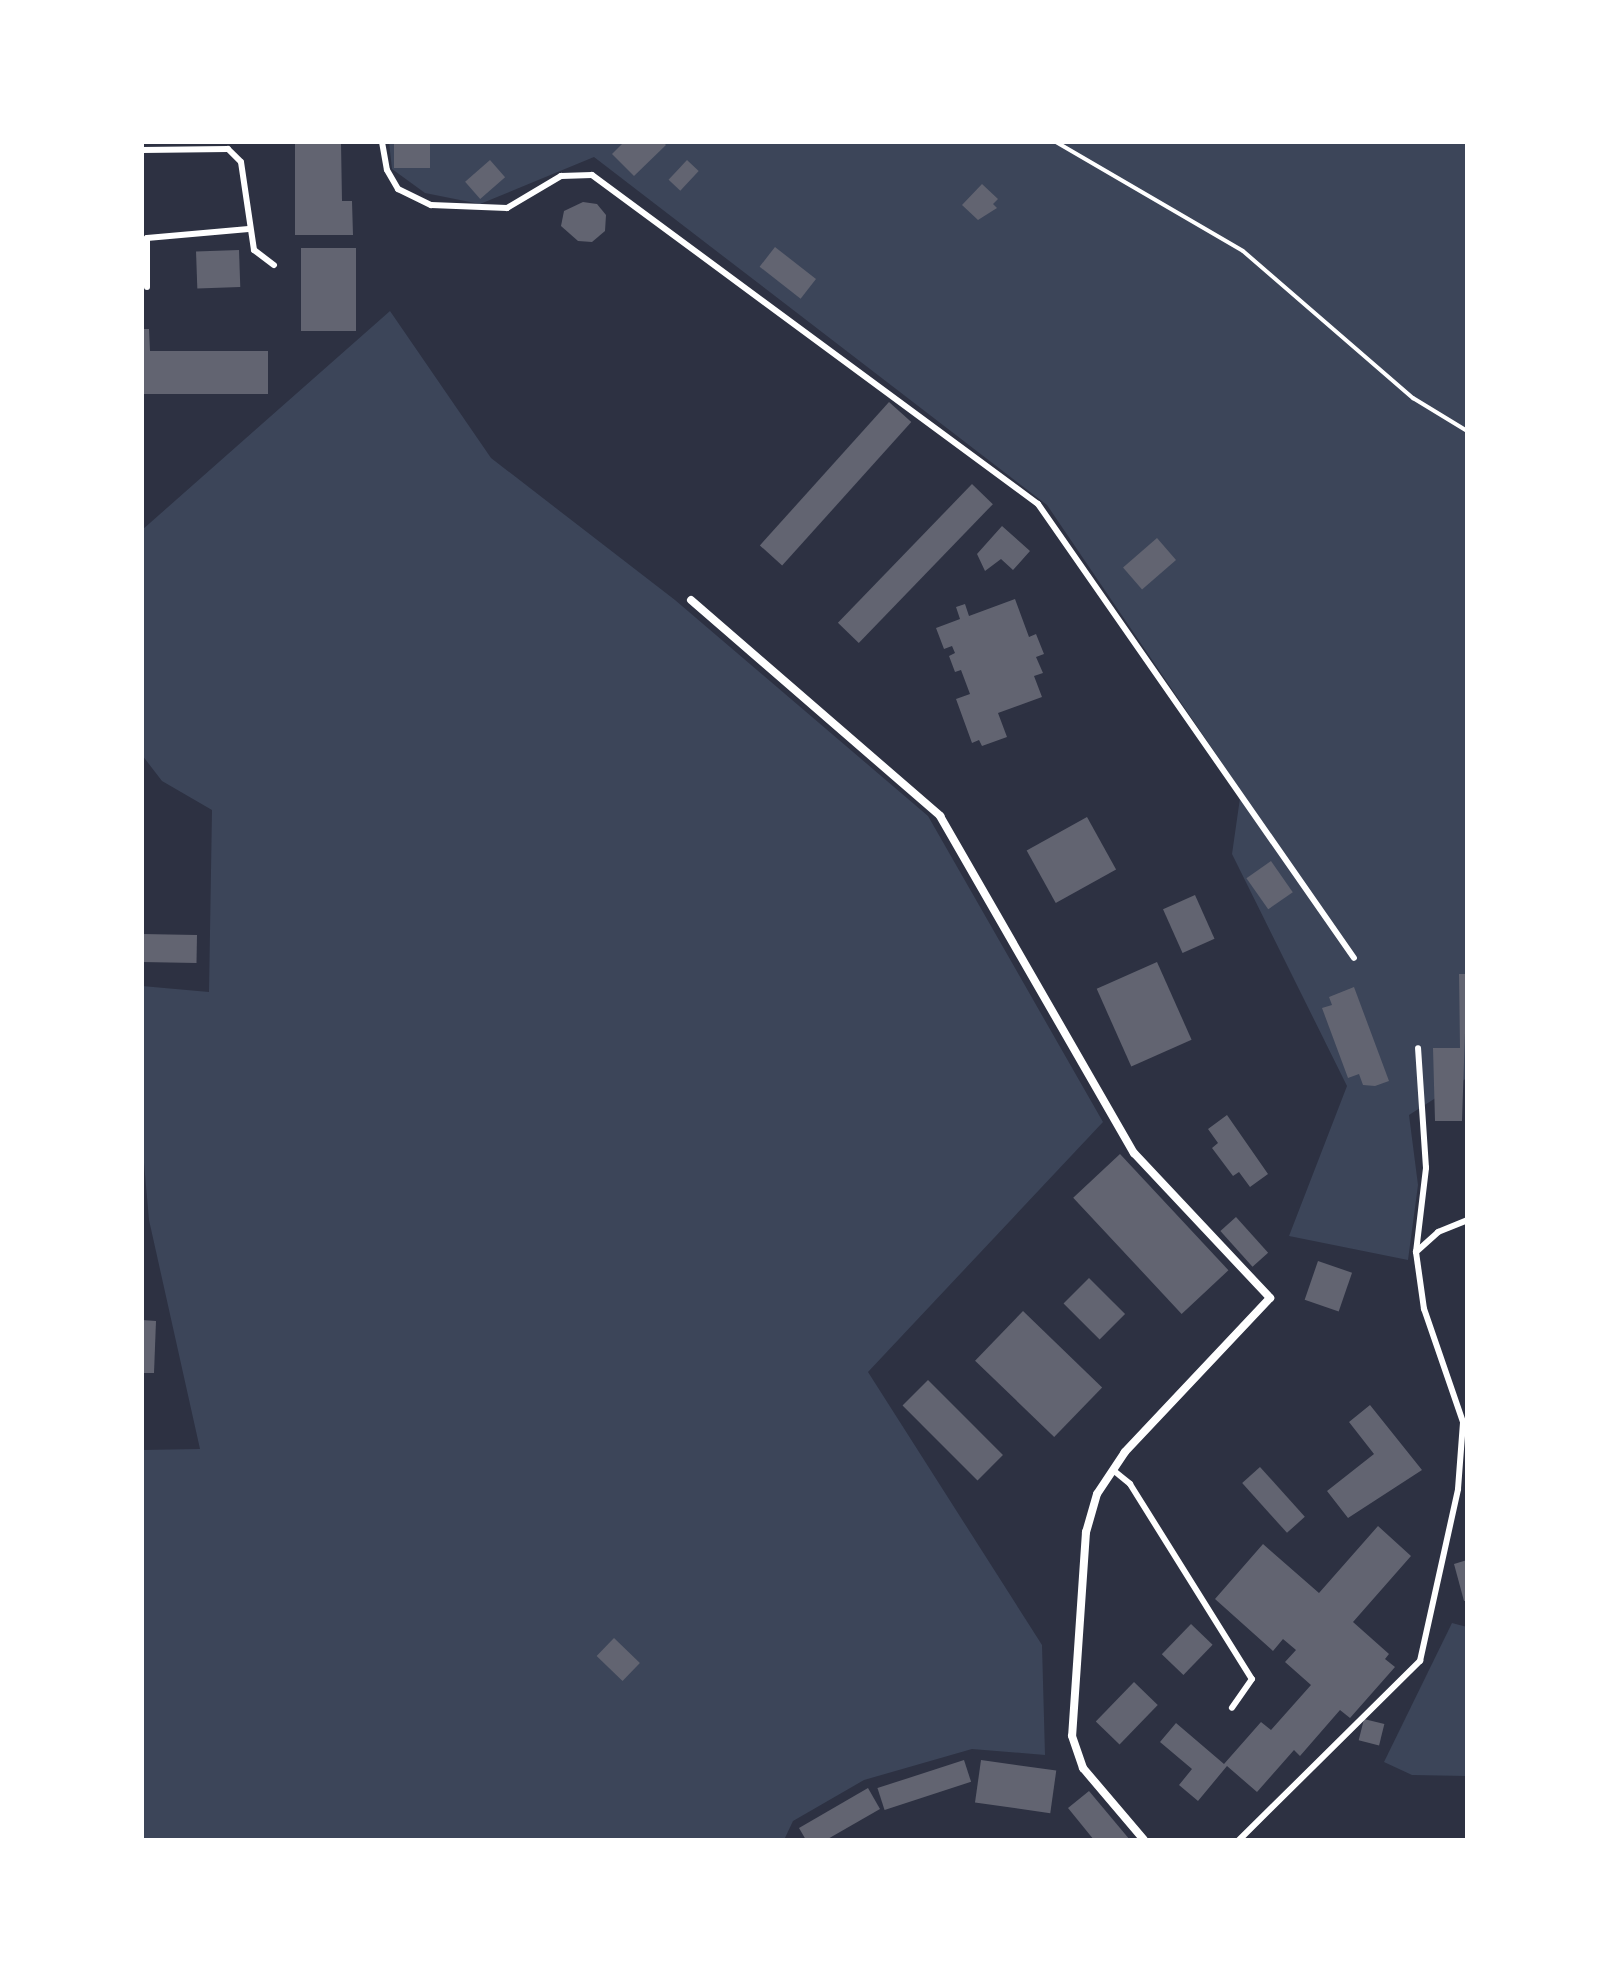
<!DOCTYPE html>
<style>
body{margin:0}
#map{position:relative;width:1609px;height:1982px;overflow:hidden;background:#2d3142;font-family:Manrope,sans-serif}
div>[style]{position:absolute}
.green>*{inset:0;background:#3c4559}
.building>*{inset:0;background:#626471;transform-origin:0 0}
.path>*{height:4px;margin:-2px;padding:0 2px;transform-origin:2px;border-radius:2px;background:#fff}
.service>*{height:6px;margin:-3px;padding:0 3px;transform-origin:3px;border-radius:3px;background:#fff}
.minor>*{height:8px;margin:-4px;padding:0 4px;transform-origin:4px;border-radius:4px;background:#fff}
span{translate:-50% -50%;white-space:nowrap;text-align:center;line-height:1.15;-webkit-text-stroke:6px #fff;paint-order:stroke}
.frame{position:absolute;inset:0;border:144px solid #fff;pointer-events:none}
</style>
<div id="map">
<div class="green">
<div style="clip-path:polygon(389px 142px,1467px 142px,1467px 1078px,1409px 1115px,1418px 1185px,1408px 1260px,1289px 1236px,1347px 1086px,1232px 854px,1241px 791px,1047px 505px,594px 157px,480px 204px,425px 193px,392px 169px)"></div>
<div style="clip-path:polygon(390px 311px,491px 458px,675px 600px,928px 816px,1103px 1122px,868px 1372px,1042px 1645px,1045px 1755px,972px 1749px,864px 1780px,793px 1821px,784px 1840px,142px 1840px,142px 1450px,200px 1449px,149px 1220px,142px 1140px,142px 986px,209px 992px,212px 810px,162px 781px,142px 755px,142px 530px)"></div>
<div style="clip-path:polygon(1452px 1623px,1467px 1627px,1467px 1776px,1412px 1775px,1384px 1762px)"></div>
</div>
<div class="building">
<div style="clip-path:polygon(295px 142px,341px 142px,342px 201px,352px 201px,353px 235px,295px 235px)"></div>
<div style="left:394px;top:142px;width:36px;height:26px"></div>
<div style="clip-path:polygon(624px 142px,663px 142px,666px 145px,634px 176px,612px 154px)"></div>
<div style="left:490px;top:160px;width:23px;height:33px;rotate:49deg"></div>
<div style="left:687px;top:160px;width:16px;height:27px;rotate:43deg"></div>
<div style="clip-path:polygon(982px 184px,998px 199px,993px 204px,997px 208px,978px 220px,962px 205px)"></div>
<div style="clip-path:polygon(583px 202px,597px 204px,606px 215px,605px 231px,592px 242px,578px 241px,561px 226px,564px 211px)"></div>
<div style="left:775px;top:247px;width:52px;height:25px;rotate:38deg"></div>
<div style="left:301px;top:248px;width:55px;height:83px"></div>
<div style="left:239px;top:250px;width:37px;height:43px;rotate:88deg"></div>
<div style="clip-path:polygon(142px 329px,149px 329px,150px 351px,268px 351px,268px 394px,142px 394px)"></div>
<div style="left:889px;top:402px;width:30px;height:193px;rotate:42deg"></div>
<div style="left:972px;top:484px;width:29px;height:193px;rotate:44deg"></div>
<div style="clip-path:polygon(1002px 526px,1030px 551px,1013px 570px,1001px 559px,985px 571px,977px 554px)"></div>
<div style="left:1157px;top:538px;width:29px;height:45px;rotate:49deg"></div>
<div style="clip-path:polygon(1015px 599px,1029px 637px,1036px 634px,1044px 654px,1036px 657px,1043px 673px,1034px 676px,1042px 697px,998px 713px,1007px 737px,982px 746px,979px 740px,972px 743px,956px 699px,970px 694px,961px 670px,955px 672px,949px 656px,955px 653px,952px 646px,944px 649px,936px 628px,960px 619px,956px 607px,965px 604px,969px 616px)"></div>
<div style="left:1087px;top:817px;width:60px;height:69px;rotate:61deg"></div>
<div style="left:1271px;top:861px;width:38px;height:30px;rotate:55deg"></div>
<div style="left:1195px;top:895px;width:48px;height:35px;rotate:66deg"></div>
<div style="left:142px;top:934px;width:55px;height:28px;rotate:1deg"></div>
<div style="left:1157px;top:962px;width:85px;height:66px;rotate:66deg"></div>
<div style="clip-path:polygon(1459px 974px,1467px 974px,1462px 1121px,1435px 1121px,1433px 1048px,1460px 1048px)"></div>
<div style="clip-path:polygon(1354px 987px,1389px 1081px,1375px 1086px,1363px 1085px,1359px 1074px,1348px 1078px,1322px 1008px,1332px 1005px,1329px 997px)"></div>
<div style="clip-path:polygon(1227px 1115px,1268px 1174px,1250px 1187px,1239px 1172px,1233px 1176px,1212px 1148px,1218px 1143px,1208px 1129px)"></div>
<div style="left:1120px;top:1154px;width:159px;height:64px;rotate:47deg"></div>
<div style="left:1236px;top:1217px;width:48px;height:21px;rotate:48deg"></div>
<div style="left:1318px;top:1261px;width:36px;height:41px;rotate:19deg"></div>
<div style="left:1089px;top:1278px;width:51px;height:36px;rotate:45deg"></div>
<div style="left:1023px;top:1311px;width:110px;height:69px;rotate:44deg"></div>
<div style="clip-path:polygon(142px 1320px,156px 1321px,154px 1373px,142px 1373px)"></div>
<div style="left:928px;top:1380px;width:106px;height:36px;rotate:45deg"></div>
<div style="clip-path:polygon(1370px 1405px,1422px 1470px,1348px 1518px,1327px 1491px,1374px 1454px,1349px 1422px)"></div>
<div style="left:1260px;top:1467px;width:67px;height:24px;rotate:48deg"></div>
<div style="clip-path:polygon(1378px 1526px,1411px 1556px,1353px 1622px,1389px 1654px,1385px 1659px,1395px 1667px,1350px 1718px,1340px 1710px,1300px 1756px,1294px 1750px,1257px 1792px,1227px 1766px,1198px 1801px,1179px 1785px,1192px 1769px,1160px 1742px,1176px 1723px,1224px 1764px,1261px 1722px,1271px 1730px,1311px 1685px,1285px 1662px,1296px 1650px,1283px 1639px,1273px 1651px,1215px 1599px,1263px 1544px,1319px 1593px)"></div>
<div style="clip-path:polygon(1467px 1560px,1467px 1601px,1464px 1601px,1454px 1564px)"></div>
<div style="left:1191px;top:1624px;width:30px;height:42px;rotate:44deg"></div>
<div style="left:614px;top:1638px;width:36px;height:25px;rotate:44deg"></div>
<div style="left:1134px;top:1682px;width:33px;height:55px;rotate:44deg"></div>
<div style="left:1364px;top:1719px;width:21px;height:22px;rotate:14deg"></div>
<div style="left:964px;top:1760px;width:23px;height:91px;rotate:72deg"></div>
<div style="left:981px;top:1760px;width:76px;height:43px;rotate:8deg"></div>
<div style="clip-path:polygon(868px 1788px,880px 1809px,826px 1840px,806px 1840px,799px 1828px)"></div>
<div style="clip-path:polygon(1089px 1791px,1130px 1840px,1094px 1840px,1068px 1808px)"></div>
</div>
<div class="path">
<div style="left:1056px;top:142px;width:216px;rotate:30.2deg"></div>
<div style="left:1243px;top:251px;width:225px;rotate:40.9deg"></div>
<div style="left:1413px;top:398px;width:63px;rotate:31.4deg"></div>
</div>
<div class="service">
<div style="left:382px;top:142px;width:28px;rotate:80deg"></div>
<div style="left:387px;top:170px;width:22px;rotate:60deg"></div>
<div style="left:398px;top:189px;width:37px;rotate:26deg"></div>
<div style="left:431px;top:205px;width:76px;rotate:2.3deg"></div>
<div style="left:507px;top:208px;width:63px;rotate:-30.7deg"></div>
<div style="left:561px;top:176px;width:31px;rotate:-2deg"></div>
<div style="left:592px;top:175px;width:554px;rotate:36.42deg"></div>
<div style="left:1038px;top:504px;width:553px;rotate:55.16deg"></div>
<div style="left:142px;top:150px;width:86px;rotate:-0.7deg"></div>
<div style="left:228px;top:149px;width:18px;rotate:45deg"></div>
<div style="left:241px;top:162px;width:89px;rotate:81.6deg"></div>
<div style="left:254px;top:250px;width:25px;rotate:37deg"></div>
<div style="left:147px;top:287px;width:49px;rotate:-90deg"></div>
<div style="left:147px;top:238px;width:102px;rotate:-5deg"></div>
<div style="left:1416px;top:1252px;width:85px;rotate:-83.2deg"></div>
<div style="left:1426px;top:1168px;width:120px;rotate:-93.8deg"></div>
<div style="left:1113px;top:1470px;width:22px;rotate:39deg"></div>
<div style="left:1130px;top:1484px;width:230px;rotate:58deg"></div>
<div style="left:1252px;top:1679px;width:35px;rotate:125deg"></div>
<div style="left:1239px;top:1840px;width:255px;rotate:-44.7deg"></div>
<div style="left:1420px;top:1661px;width:176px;rotate:-77.5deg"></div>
<div style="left:1458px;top:1489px;width:67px;rotate:-85.7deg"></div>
<div style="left:1463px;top:1422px;width:120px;rotate:-109deg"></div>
<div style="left:1424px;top:1309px;width:58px;rotate:-98deg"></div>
<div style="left:1416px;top:1252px;width:30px;rotate:-42deg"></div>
<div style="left:1438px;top:1232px;width:31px;rotate:-22deg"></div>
</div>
<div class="minor">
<div style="left:691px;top:600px;width:330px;rotate:40.9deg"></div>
<div style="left:940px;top:816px;width:389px;rotate:60.1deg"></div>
<div style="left:1134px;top:1153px;width:199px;rotate:46.8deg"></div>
<div style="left:1270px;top:1298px;width:212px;rotate:133.3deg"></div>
<div style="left:1125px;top:1452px;width:50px;rotate:123.7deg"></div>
<div style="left:1097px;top:1494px;width:40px;rotate:106deg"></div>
<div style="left:1086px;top:1532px;width:204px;rotate:93.9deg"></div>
<div style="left:1072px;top:1736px;width:34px;rotate:71deg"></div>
<div style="left:1083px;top:1768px;width:94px;rotate:49.7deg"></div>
</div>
<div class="frame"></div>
</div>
